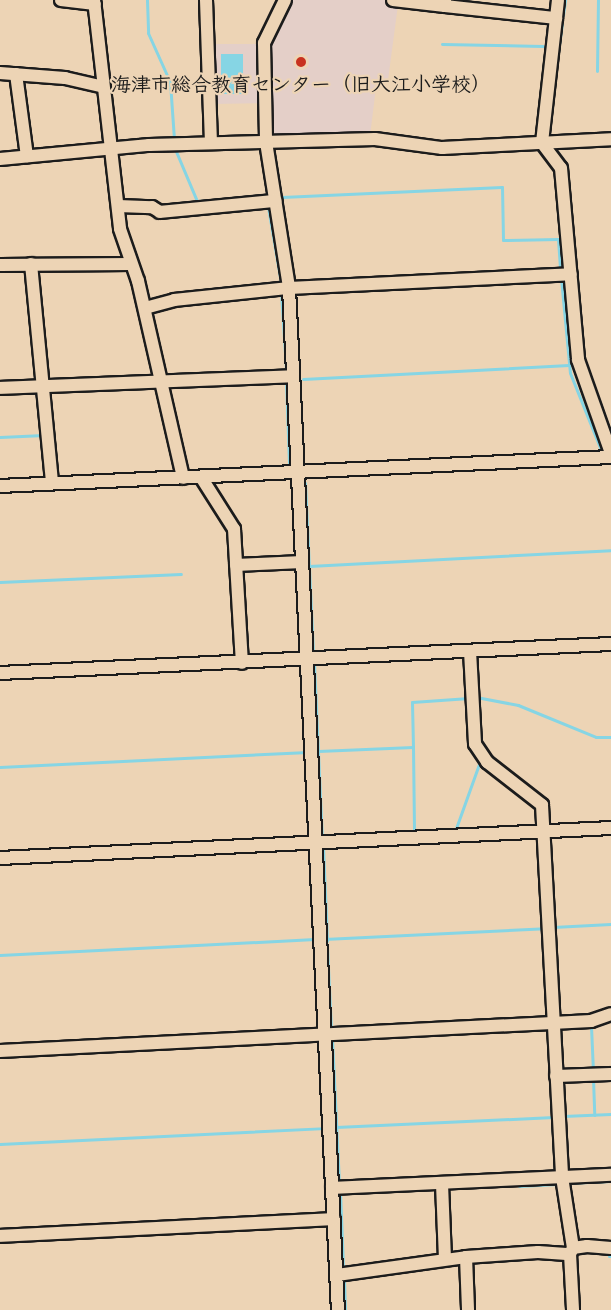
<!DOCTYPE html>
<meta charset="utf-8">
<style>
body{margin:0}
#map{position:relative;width:611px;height:1310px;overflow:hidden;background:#edd4b5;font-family:"Comic Neue","Klee One",sans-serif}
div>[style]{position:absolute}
.built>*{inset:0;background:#e4cfc8}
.water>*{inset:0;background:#86d5e4;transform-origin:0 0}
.stream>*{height:3px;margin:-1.5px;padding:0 1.5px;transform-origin:1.5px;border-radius:1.5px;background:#86d5e4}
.roads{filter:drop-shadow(2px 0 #1c1c1c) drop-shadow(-2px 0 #1c1c1c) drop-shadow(0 2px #1c1c1c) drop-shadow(0 -2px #1c1c1c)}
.minor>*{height:12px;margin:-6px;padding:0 6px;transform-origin:6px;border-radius:6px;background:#edd4b5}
.dots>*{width:16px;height:16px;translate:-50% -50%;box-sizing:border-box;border:3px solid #edd4b5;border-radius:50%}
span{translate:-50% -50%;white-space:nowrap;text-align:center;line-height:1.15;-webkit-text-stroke:4.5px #edd4b5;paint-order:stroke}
.poi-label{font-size:20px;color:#1c1c1c;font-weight:700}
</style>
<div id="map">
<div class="built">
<div style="clip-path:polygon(289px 0,391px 0,398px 5px,388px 80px,377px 79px,370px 136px,275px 137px,269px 131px,268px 103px,213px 104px,211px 44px,266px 44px)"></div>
</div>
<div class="water">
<div style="left:221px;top:54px;width:22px;height:40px"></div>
</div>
<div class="stream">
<div style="left:147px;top:0;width:33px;rotate:88deg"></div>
<div style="left:148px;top:33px;width:54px;rotate:65.8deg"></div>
<div style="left:170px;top:82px;width:57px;rotate:86deg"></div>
<div style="left:563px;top:15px;width:15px;rotate:-82deg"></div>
<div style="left:442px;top:44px;width:101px;rotate:1.1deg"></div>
<div style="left:558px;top:52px;width:28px;rotate:-82deg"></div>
<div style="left:597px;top:71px;width:71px;rotate:-89.2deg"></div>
<div style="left:175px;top:149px;width:56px;rotate:67.1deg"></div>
<div style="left:197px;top:201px;width:31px;rotate:-2deg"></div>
<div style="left:282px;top:197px;width:220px;rotate:-2.6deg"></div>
<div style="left:502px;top:187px;width:53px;rotate:88.9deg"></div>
<div style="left:503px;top:240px;width:55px;rotate:-1deg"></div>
<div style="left:268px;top:207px;width:77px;rotate:80.3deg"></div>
<div style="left:558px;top:239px;width:32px;rotate:86deg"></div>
<div style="left:561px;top:278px;width:95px;rotate:84.6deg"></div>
<div style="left:570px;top:373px;width:83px;rotate:68.1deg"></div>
<div style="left:281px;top:293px;width:76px;rotate:86.2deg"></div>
<div style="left:303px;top:379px;width:266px;rotate:-3deg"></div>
<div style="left:286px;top:381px;width:82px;rotate:87.9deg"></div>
<div style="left:0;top:437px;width:44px;rotate:-2.6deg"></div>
<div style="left:305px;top:483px;width:170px;rotate:87.3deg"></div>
<div style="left:309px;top:566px;width:302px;rotate:-3deg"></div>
<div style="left:0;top:582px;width:181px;rotate:-2.5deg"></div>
<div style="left:314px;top:664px;width:173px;rotate:87.4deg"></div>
<div style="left:476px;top:697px;width:43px;rotate:10.8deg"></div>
<div style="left:518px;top:705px;width:84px;rotate:22.3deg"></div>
<div style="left:596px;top:737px;width:15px"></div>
<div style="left:413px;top:747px;width:86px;rotate:89.3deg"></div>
<div style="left:318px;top:751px;width:95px;rotate:-2.4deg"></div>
<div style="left:413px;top:747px;width:45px;rotate:-91.3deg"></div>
<div style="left:412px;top:702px;width:57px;rotate:-4deg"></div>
<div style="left:0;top:767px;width:303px;rotate:-2.8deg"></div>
<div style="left:455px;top:831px;width:71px;rotate:-70.3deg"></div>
<div style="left:323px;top:848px;width:93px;rotate:87.5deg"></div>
<div style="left:553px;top:927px;width:58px;rotate:-3deg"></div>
<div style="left:324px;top:939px;width:221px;rotate:-2.8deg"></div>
<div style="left:327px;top:947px;width:82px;rotate:87.2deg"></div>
<div style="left:0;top:955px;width:315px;rotate:-2.9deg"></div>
<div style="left:591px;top:1026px;width:45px;rotate:87.5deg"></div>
<div style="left:332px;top:1040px;width:143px;rotate:87.2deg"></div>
<div style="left:593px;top:1078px;width:37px;rotate:88deg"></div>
<div style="left:563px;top:1116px;width:48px;rotate:-2.4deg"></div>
<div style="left:552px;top:1117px;width:53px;rotate:86.8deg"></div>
<div style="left:336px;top:1127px;width:218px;rotate:-2.6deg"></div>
<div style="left:0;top:1144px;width:325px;rotate:-2.8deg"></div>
<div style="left:567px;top:1183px;width:44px;rotate:-2.6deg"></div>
<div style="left:519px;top:1186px;width:38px;rotate:-3deg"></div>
<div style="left:340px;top:1192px;width:76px;rotate:87.7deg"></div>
<div style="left:609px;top:1256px;width:2px"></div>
<div style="left:344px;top:1280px;width:30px;rotate:88deg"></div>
</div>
<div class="roads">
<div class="minor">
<div style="left:61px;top:0;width:34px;rotate:7deg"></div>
<div style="left:94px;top:0;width:230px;rotate:83.5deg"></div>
<div style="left:120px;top:229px;width:55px;rotate:70.9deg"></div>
<div style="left:138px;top:281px;width:202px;rotate:77.1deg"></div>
<div style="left:206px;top:0;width:143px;rotate:88deg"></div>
<div style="left:285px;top:0;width:48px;rotate:116deg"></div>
<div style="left:264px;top:43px;width:99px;rotate:88.8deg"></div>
<div style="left:266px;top:142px;width:148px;rotate:81deg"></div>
<div style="left:289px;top:288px;width:1023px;rotate:87.26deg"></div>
<div style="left:393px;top:0;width:52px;rotate:6.6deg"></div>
<div style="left:445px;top:0;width:6px;rotate:90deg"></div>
<div style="left:445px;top:6px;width:112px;rotate:6.2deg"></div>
<div style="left:558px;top:0;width:144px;rotate:96.4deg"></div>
<div style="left:542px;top:143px;width:31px;rotate:53deg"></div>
<div style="left:561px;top:168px;width:193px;rotate:84.9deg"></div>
<div style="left:578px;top:360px;width:99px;rotate:70.5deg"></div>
<div style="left:0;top:73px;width:65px;rotate:4.4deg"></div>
<div style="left:65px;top:78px;width:39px;rotate:13deg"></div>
<div style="left:16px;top:74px;width:83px;rotate:82.4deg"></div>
<div style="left:0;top:159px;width:150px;rotate:-5.4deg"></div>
<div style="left:149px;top:145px;width:226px;rotate:-1.5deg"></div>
<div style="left:375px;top:139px;width:68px;rotate:7.7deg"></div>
<div style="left:442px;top:148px;width:169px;rotate:-3deg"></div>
<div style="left:118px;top:206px;width:34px;rotate:2deg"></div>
<div style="left:152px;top:207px;width:9px;rotate:32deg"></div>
<div style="left:160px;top:212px;width:116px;rotate:-5.5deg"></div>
<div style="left:31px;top:264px;width:220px;rotate:84.5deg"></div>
<div style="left:0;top:265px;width:131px;rotate:-0.4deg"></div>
<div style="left:145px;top:308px;width:30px;rotate:-15deg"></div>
<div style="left:174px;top:300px;width:116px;rotate:-6deg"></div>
<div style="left:289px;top:288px;width:282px;rotate:-2.8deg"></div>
<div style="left:0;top:388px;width:293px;rotate:-2.3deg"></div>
<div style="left:201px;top:477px;width:62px;rotate:57.6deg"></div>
<div style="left:234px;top:529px;width:134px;rotate:86.6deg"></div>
<div style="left:0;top:486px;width:612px;rotate:-2.72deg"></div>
<div style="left:236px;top:565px;width:66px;rotate:-2.6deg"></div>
<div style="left:470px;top:651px;width:93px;rotate:86.9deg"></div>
<div style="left:475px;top:744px;width:22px;rotate:56deg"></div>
<div style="left:487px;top:762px;width:70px;rotate:38deg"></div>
<div style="left:542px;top:805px;width:373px;rotate:86.9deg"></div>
<div style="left:562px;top:1177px;width:72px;rotate:81.2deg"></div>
<div style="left:0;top:673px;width:612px;rotate:-2.72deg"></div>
<div style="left:0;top:858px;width:612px;rotate:-2.81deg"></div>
<div style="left:0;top:1051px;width:592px;rotate:-2.91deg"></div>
<div style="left:591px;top:1021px;width:21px;rotate:-19deg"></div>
<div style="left:556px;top:1076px;width:55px;rotate:-2.1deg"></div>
<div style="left:442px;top:1184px;width:75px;rotate:87.7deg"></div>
<div style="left:332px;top:1188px;width:279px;rotate:-2.7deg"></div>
<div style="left:0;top:1236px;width:334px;rotate:-2.9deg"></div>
<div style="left:570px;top:1254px;width:56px;rotate:86.9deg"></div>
<div style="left:466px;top:1257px;width:53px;rotate:87.8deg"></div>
<div style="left:337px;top:1275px;width:130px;rotate:-7.9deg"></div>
<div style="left:466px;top:1257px;width:72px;rotate:-4deg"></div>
<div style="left:538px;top:1252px;width:32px;rotate:4deg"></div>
<div style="left:570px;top:1254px;width:7px;rotate:-63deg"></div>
<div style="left:573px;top:1248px;width:14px;rotate:-8deg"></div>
<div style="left:587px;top:1246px;width:24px;rotate:5deg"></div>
</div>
</div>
<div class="dots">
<div style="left:301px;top:62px;background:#c8321e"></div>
</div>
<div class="poi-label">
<span style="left:301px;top:84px">海津市総合教育センター（旧大江小学校）</span>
</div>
</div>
